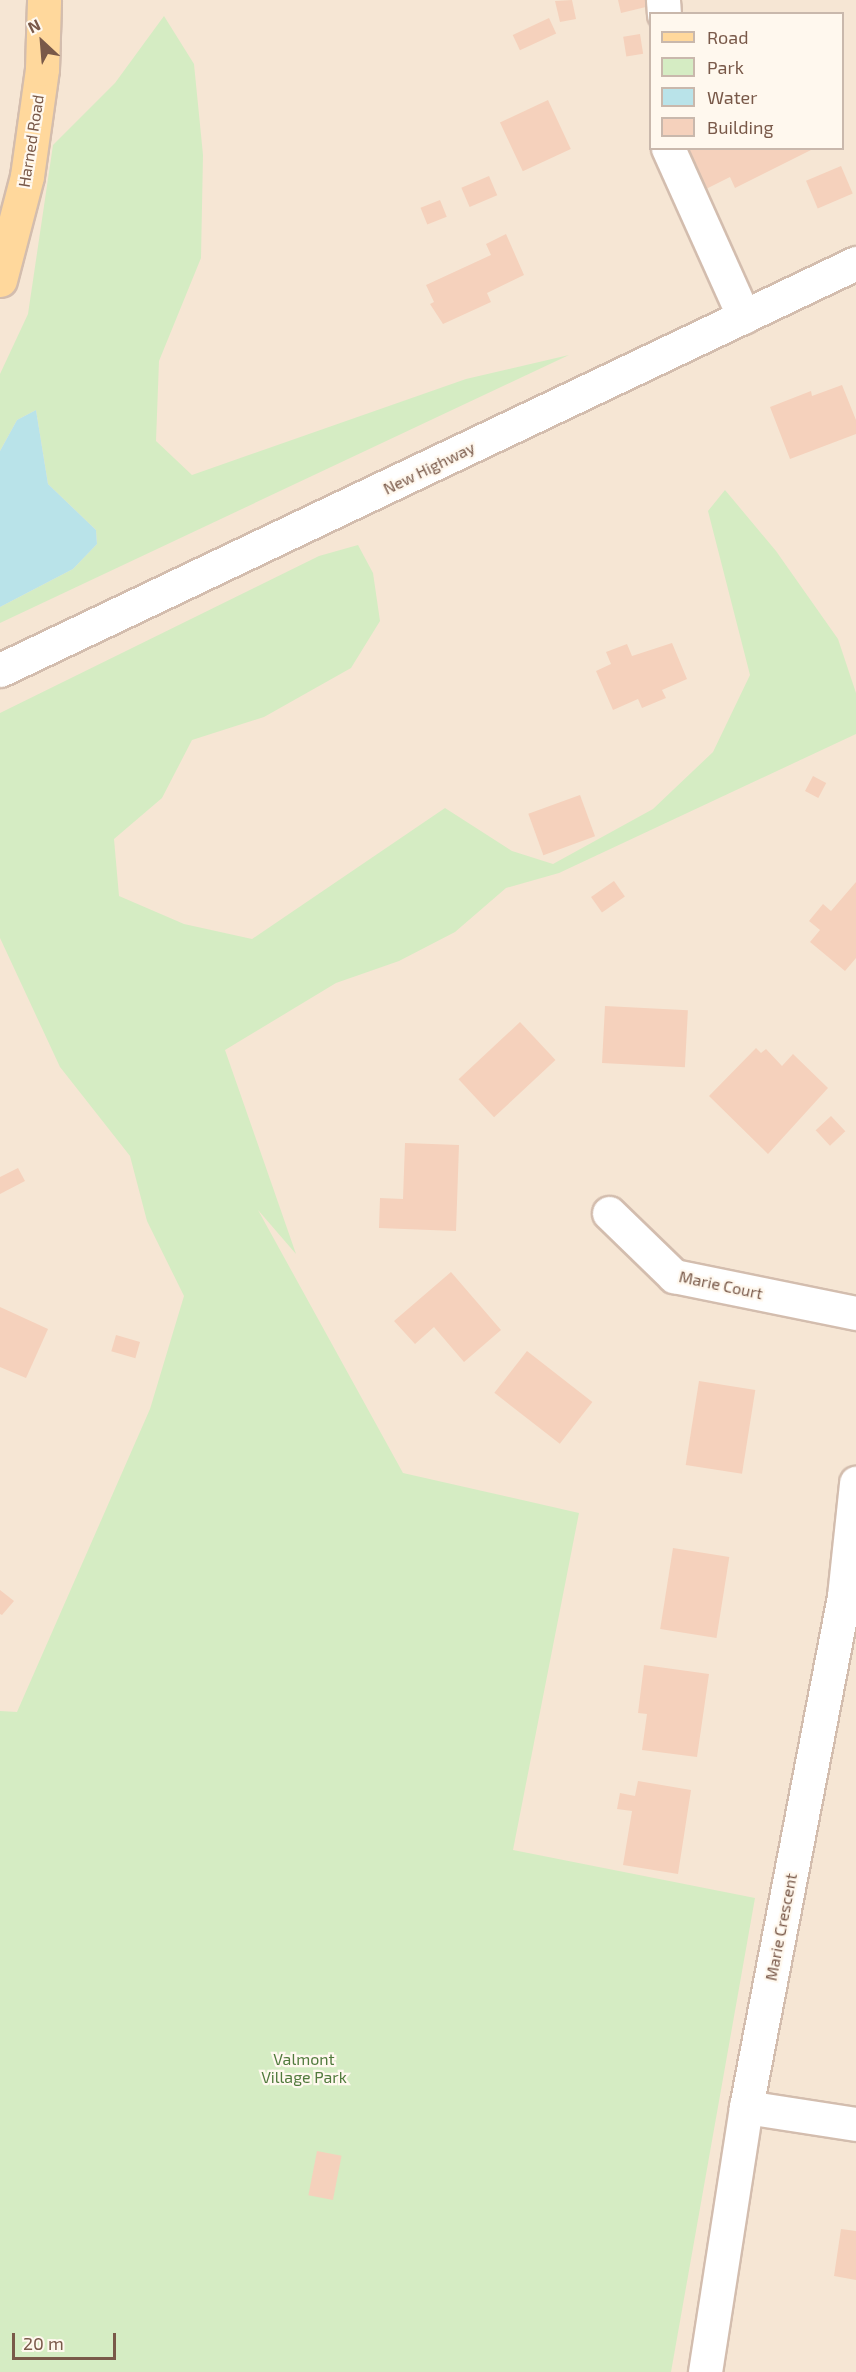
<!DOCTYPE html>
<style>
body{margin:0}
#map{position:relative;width:856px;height:2372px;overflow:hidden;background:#fdf4e6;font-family:"Exo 2",sans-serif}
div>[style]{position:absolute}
.residential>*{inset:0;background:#f6e6d4}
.green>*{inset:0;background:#d5ecc3}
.water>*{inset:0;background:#b9e3e9}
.building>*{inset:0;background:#f5d1bc;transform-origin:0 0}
.roads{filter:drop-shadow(2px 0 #d3bdae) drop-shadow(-2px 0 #d3bdae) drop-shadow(0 2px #d3bdae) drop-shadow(0 -2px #d3bdae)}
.minor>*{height:33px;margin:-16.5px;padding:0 16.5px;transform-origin:16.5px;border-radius:16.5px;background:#fff}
.major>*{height:33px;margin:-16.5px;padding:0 16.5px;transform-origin:16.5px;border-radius:16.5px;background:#ffd89c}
span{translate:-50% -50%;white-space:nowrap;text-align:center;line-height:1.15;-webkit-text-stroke:4.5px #fff8ee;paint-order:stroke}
.street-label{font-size:16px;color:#795949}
.park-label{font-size:16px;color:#517a3d}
.legend{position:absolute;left:649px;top:12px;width:195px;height:138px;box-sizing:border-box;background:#fff8ee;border:2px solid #c9b8ac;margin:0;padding:8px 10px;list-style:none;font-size:18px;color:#795949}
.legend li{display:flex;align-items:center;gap:12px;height:30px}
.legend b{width:30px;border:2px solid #c9b8ac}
.north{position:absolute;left:12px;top:12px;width:60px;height:60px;-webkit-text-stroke:4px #fff8ee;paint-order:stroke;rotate:334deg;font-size:16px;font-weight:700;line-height:24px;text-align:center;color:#795949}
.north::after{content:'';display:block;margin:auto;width:21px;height:27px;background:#795949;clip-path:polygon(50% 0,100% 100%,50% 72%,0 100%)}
.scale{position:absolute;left:12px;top:2333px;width:104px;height:27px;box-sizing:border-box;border:3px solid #795949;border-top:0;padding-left:8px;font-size:18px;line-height:21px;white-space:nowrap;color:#795949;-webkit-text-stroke:4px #fff8ee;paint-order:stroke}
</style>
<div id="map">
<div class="residential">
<div style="clip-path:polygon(evenodd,0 0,856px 0,856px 2372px,0 2372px,0 0,650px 14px,842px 14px,842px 148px,650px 148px,650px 14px)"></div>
</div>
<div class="green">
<div style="clip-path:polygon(164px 16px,194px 64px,203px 155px,201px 258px,159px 361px,156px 441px,192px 475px,466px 379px,569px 355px,0 623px,0 607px,73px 569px,97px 544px,96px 530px,48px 484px,36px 410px,17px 420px,0 451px,0 374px,28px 314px,53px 145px,115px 83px)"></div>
<div style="clip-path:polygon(725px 490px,776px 551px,838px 639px,856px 693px,856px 734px,559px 873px,506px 888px,455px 932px,399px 961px,336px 983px,225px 1050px,296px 1254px,258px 1210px,403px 1473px,579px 1513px,513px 1850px,755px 1898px,671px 2372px,0 2372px,0 1711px,17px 1712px,150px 1409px,184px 1296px,147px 1221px,130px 1156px,60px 1067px,0 938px,0 713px,319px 556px,358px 545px,373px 573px,380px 621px,351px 668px,264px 717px,192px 740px,162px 798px,114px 839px,119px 896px,184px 924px,252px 939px,445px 808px,512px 851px,553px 864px,653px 809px,713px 752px,750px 675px,708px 511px)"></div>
</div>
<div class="water">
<div style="clip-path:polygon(36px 410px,48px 484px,96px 530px,97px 544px,73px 569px,0 607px,0 451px,17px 420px)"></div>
</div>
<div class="building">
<div style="clip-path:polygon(572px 0,576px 19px,560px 22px,555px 1px)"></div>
<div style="clip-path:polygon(618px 0,649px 0,650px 6px,621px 13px)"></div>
<div style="left:549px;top:18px;width:17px;height:40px;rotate:65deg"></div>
<div style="left:640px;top:34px;width:20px;height:17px;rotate:81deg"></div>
<div style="left:548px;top:100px;width:54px;height:53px;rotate:65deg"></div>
<div style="clip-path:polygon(692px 148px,815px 148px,735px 188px,730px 177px,696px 194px,677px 156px)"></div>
<div style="left:841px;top:166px;width:30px;height:38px;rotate:67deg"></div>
<div style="left:489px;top:176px;width:21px;height:30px;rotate:67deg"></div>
<div style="left:440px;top:200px;width:18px;height:21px;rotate:68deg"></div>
<div style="clip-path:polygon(506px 234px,524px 275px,487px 293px,491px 302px,443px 324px,430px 304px,434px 302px,426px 285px,491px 255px,486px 244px)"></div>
<div style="clip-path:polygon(842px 385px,856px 420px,856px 434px,790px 459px,770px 407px,811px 391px,812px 396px)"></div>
<div style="clip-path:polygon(672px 643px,687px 679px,662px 690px,666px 698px,642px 708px,638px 699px,613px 710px,596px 671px,611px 664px,606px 652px,627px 644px,632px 656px)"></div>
<div style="left:813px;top:776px;width:15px;height:17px;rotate:28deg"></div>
<div style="left:580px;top:795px;width:44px;height:55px;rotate:70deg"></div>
<div style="left:614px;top:881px;width:19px;height:28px;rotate:55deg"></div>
<div style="clip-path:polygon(856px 882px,856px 958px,845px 971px,810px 942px,820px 930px,809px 921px,823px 904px,831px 911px)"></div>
<div style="left:605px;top:1006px;width:83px;height:57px;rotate:3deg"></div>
<div style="left:520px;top:1022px;width:52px;height:84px;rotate:47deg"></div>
<div style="clip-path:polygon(756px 1048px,761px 1053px,766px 1049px,782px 1066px,793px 1054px,828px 1088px,768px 1154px,709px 1096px)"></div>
<div style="left:831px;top:1116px;width:21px;height:21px;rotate:47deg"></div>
<div style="clip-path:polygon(405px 1143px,459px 1145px,456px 1231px,379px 1228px,380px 1198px,403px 1199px)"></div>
<div style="clip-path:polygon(18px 1168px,25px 1181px,0 1194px,0 1177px)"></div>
<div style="clip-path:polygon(451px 1272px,501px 1330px,464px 1362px,434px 1327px,415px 1344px,394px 1321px)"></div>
<div style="clip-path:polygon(0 1307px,48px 1329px,26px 1378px,0 1367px)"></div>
<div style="left:116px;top:1335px;width:25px;height:17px;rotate:16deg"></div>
<div style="left:527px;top:1351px;width:83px;height:53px;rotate:38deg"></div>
<div style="left:699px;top:1381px;width:57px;height:85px;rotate:9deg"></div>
<div style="left:673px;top:1548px;width:57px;height:82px;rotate:9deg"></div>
<div style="clip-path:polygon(0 1590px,14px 1601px,2px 1615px,0 1614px)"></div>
<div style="clip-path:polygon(644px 1665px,709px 1674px,697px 1757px,642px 1750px,647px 1714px,638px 1713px)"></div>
<div style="clip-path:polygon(638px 1781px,691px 1790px,678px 1874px,623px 1865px,632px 1811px,617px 1809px,620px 1793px,635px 1796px)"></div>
<div style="left:317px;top:2151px;width:25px;height:45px;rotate:11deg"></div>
<div style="clip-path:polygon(841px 2229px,856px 2231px,856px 2280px,834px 2276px)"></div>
</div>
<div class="roads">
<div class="minor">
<div style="left:663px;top:0;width:14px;rotate:86deg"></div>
<div style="left:668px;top:148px;width:185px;rotate:65.8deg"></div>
<div style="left:0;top:670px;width:948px;rotate:-25.43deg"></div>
<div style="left:609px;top:1213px;width:91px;rotate:44.1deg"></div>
<div style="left:674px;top:1276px;width:186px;rotate:11.5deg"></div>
<div style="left:746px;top:2107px;width:111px;rotate:8.8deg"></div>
<div style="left:705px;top:2372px;width:268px;rotate:-81.2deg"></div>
<div style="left:746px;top:2107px;width:520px;rotate:-79.14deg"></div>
<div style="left:844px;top:1596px;width:114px;rotate:-83.9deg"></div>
</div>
<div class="major">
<div style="left:0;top:280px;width:107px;rotate:-75.4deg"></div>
<div style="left:27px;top:176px;width:108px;rotate:-82deg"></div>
<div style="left:42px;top:69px;width:69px;rotate:-88.3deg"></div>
</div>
</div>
<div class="street-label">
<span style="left:31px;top:141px;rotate:-81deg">Harned Road</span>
<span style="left:429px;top:468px;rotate:-26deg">New Highway</span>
<span style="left:721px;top:1285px;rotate:12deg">Marie Court</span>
<span style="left:781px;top:1927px;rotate:-79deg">Marie Crescent</span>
</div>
<div class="park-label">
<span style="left:304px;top:2068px">Valmont<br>Village Park</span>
</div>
<ul class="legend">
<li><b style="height:8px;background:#ffd89c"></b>Road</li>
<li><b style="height:16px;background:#d5ecc3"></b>Park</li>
<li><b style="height:16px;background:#b9e3e9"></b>Water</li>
<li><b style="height:16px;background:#f5d1bc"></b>Building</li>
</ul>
<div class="north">N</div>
<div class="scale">20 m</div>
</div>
